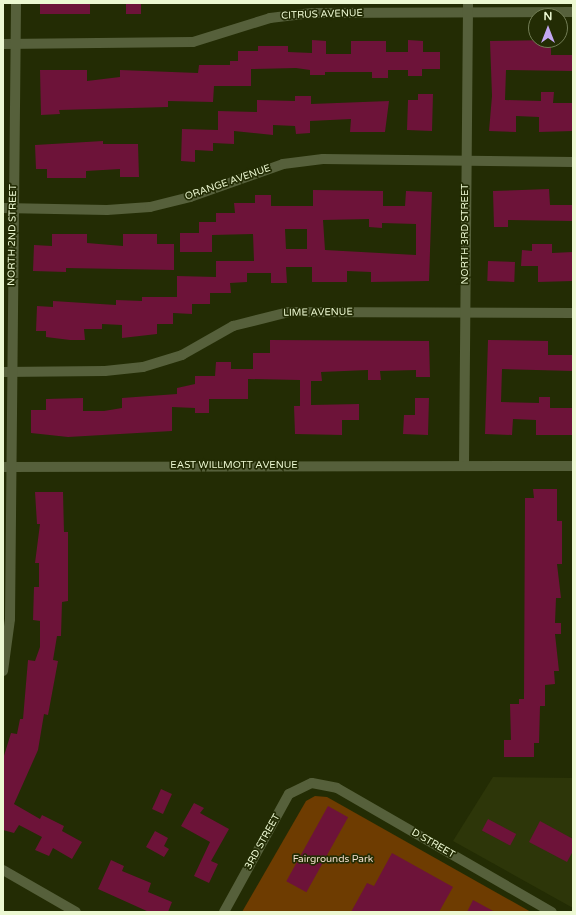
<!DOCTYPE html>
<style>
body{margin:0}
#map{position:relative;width:576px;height:915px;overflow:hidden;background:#232c04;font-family:"Varela Round",sans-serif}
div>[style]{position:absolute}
.built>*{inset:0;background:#2d3609}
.green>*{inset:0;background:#6e3c01}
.building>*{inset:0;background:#6d1339;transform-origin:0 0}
.minor>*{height:10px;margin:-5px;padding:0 5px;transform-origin:5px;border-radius:5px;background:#56603b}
span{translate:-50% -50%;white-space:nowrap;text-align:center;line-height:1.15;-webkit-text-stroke:3.5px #232c04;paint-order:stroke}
.street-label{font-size:10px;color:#ecf8d2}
.park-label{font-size:10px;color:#f0dccb}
.frame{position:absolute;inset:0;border:4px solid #ecf8d2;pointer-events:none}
.north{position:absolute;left:528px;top:8px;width:40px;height:40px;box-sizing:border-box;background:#232c04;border:1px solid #737e56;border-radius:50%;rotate:0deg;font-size:11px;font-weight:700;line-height:16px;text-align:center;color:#ecf8d2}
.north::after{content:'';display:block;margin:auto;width:14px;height:18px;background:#c3a7f2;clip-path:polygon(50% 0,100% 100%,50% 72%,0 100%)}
</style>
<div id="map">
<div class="built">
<div style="clip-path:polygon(493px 777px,573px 778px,573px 908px,453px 841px)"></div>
</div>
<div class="green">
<div style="clip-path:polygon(315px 796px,327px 797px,531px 912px,242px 912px,306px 801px)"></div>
</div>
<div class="building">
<div style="left:40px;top:3px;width:50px;height:11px"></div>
<div style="left:126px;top:3px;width:15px;height:11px"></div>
<div style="clip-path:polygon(312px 40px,326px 41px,326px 54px,351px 54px,351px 41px,386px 41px,386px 52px,408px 52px,408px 40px,423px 41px,423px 52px,440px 52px,440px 69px,422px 69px,422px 76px,408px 76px,408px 70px,388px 70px,388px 78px,372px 78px,372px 72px,325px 72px,325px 75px,310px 75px,310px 70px,296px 68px,251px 69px,251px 86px,214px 86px,213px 102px,168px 101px,168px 107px,59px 110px,60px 114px,41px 115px,40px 70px,87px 70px,87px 81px,120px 77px,120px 70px,198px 73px,199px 65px,230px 65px,230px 61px,238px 61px,238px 51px,258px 51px,258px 46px,288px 46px,288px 52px,312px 53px)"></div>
<div style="clip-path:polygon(551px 40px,551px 55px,573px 55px,573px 71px,506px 70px,505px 100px,541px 101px,541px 92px,554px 92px,553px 103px,573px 103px,573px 131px,539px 132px,539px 117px,516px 116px,516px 132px,489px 131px,492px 96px,490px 41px)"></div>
<div style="clip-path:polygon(418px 94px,433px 94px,432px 131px,407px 130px,408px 100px,418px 100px)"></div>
<div style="clip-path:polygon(295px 96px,311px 96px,311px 104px,389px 101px,385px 132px,350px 132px,351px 119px,310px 121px,310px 133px,296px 134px,295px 126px,273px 125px,273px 135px,234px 131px,234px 144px,213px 143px,213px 151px,195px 150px,195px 162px,181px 161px,182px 129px,218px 130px,218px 111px,257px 112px,257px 100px,295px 101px)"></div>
<div style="clip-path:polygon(103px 141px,103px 144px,138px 144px,139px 177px,120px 177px,120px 169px,86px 171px,86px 178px,47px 178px,47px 169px,36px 169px,35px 145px)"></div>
<div style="clip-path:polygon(549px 189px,550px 205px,573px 205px,573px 221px,508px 220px,508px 227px,494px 227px,493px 191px)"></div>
<div style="clip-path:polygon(evenodd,313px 190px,383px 191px,383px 206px,405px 206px,406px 191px,432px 192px,429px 281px,371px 282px,371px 272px,347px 271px,347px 282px,312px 282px,312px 267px,286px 267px,287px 283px,271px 283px,271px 273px,247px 273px,247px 282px,230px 283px,231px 293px,210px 293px,210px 304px,192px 304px,192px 314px,173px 313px,173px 324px,157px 324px,157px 334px,122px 338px,122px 325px,102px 324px,102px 329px,84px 329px,85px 340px,70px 340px,46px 337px,46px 331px,36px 331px,37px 306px,53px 307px,53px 301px,116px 305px,116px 300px,142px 301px,142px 297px,177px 297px,177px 276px,216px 277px,216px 261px,254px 261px,253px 234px,212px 235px,212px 252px,180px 252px,180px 233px,199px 233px,199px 222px,216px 222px,216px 213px,235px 213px,234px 203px,255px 203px,255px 195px,271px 195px,271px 206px,313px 206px,313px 190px,369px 219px,369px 227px,382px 228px,382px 223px,416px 224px,416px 255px,325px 250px,323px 220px,369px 219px,313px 190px,285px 229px,307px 229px,307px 249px,286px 249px,285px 229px)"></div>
<div style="clip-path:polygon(52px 234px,87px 234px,87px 243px,123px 246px,123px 234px,157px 234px,157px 244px,174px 244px,174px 270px,66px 268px,66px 272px,33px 271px,34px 245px,52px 246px)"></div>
<div style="clip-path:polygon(532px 244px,552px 244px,552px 253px,573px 252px,573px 281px,538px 282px,538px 266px,521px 266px,522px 250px,532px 251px)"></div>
<div style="left:488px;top:261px;width:27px;height:20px;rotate:2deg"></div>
<div style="clip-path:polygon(270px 340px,429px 341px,430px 377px,416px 377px,416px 370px,380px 371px,381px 380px,368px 380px,368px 370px,321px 372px,322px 381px,311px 381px,311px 405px,359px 404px,359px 420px,342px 420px,342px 435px,295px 434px,294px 406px,300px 406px,300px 380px,248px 379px,248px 399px,209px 399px,209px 413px,195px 413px,195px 408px,172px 407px,172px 431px,68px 437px,31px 433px,31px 410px,46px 410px,46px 399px,83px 398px,83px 411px,104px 411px,122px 408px,122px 398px,177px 394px,177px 388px,195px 384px,195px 376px,215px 376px,216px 362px,231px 362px,231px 369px,253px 369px,253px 353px,270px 353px)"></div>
<div style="clip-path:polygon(488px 340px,548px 341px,548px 355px,573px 355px,573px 371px,502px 369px,501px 402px,539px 403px,539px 397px,550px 397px,550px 408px,573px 408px,573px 435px,536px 435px,536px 420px,513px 419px,512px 435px,485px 434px)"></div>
<div style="clip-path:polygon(415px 398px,429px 398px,428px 435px,403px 434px,404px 415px,415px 415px)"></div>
<div style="clip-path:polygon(533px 489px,557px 489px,557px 521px,562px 521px,562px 564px,557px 564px,561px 598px,556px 598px,555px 623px,561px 623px,561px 634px,555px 634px,559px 671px,554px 671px,555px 684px,545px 685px,545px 706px,540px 706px,539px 743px,534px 743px,534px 757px,504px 757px,504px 740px,511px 740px,510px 704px,519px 704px,519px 699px,524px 699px,525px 498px,534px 498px)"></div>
<div style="clip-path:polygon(35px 492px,63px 492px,64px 532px,68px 532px,68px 601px,62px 602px,61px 636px,57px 636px,53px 660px,58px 661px,48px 715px,44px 714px,38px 750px,14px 804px,40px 819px,42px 815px,64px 826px,62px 831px,82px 842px,72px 859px,53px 848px,49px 856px,35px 850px,42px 837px,19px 825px,14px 833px,3px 830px,3px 759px,11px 733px,17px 734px,20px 719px,23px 719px,28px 660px,35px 661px,40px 647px,40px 621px,33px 620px,34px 587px,39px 587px,39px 563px,35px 563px,40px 524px,37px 524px)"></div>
<div style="left:161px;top:789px;width:12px;height:22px;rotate:24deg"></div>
<div style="clip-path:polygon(194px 803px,204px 808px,200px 813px,229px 829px,211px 861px,218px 864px,209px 883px,194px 876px,210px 842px,181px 826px)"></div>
<div style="left:328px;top:806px;width:23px;height:86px;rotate:29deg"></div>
<div style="left:488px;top:819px;width:32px;height:13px;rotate:28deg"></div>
<div style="clip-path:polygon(540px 821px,573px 839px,573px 851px,567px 862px,529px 842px)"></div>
<div style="clip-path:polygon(155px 831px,168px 838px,164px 846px,169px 849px,164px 857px,146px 847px)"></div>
<div style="clip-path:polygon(392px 853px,453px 887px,439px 912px,351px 912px,367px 883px,374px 886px)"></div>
<div style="clip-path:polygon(111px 860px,124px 866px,122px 871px,151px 883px,148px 892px,172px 902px,168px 912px,149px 912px,98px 889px)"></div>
<div style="clip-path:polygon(473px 900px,495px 912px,467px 912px)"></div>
</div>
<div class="minor">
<div style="left:3px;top:44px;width:190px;rotate:-0.6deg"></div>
<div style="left:193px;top:42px;width:81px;rotate:-17.3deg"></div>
<div style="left:270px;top:18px;width:42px;rotate:-6.8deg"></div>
<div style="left:312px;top:13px;width:261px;rotate:-0.2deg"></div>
<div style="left:3px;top:208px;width:104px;rotate:1.1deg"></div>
<div style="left:107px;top:210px;width:43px;rotate:-4deg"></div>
<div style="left:150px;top:207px;width:41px;rotate:-14deg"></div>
<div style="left:190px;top:197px;width:99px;rotate:-19.5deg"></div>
<div style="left:283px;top:164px;width:40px;rotate:-7.1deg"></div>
<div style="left:323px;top:159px;width:250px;rotate:0.7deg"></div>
<div style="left:3px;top:372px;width:102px;rotate:-0.6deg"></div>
<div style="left:105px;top:371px;width:38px;rotate:-6deg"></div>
<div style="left:143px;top:367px;width:41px;rotate:-17.1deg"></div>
<div style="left:182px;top:355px;width:59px;rotate:-29.6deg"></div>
<div style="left:233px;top:326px;width:58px;rotate:-14deg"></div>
<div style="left:289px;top:312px;width:284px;rotate:0.2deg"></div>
<div style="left:464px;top:466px;width:463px;rotate:-89.5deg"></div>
<div style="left:3px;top:467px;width:570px;rotate:-0.1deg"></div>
<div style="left:3px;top:671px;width:52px;rotate:-82.3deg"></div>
<div style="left:10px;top:619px;width:616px;rotate:-89.44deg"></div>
<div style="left:3px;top:870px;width:84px;rotate:29.9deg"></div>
<div style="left:224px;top:912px;width:135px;rotate:-61.2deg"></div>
<div style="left:289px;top:794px;width:25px;rotate:-26deg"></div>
<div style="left:312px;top:783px;width:25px;rotate:11deg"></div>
<div style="left:337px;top:788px;width:248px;rotate:30deg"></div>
</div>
<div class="street-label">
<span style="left:322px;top:15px;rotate:-2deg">CITRUS AVENUE</span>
<span style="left:228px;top:183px;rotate:-19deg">ORANGE AVENUE</span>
<span style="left:466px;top:234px;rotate:-90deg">NORTH 3RD STREET</span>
<span style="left:13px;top:235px;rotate:-89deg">NORTH 2ND STREET</span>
<span style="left:318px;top:313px;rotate:-1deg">LIME AVENUE</span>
<span style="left:234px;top:466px">EAST WILLMOTT AVENUE</span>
<span style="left:263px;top:842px;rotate:-61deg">3RD STREET</span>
<span style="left:433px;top:844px;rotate:30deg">D STREET</span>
</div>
<div class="park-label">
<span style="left:333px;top:860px">Fairgrounds Park</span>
</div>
<div class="frame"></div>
<div class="north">N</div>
</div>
